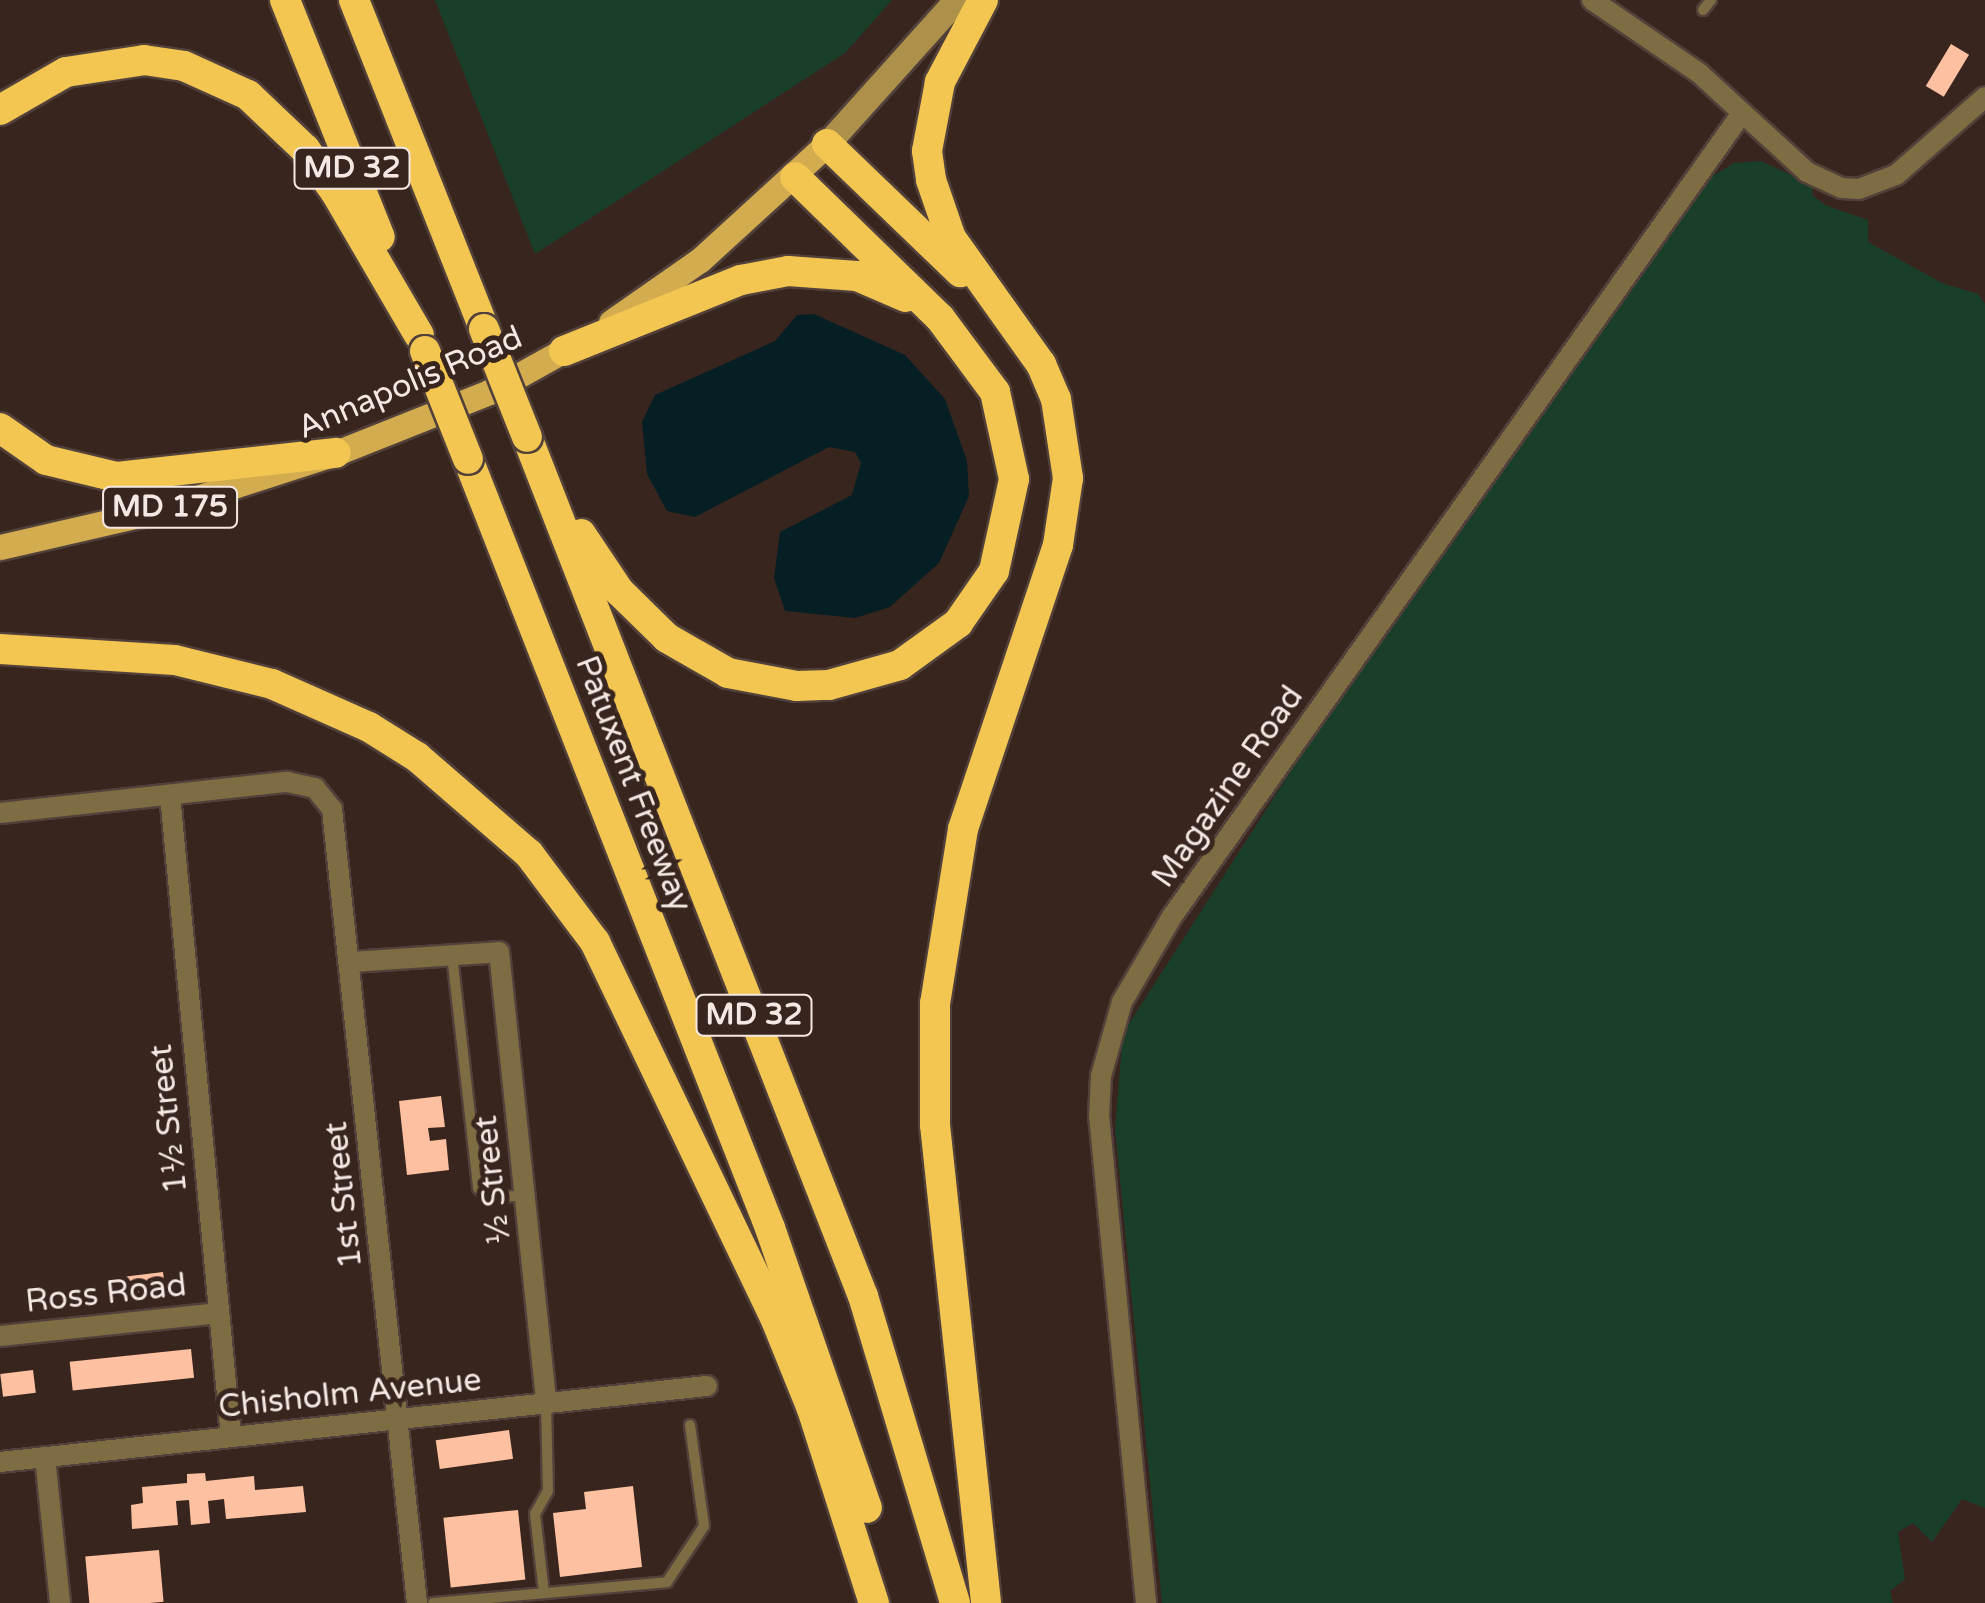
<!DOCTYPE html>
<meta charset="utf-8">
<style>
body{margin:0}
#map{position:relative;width:1985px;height:1603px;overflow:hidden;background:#38261e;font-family:"Varela Round",sans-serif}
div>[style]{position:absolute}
.green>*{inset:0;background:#1a3f28}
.water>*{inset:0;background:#061f25}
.building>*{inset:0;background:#fdc0a1;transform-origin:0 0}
.roads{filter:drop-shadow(2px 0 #52413a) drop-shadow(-2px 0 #52413a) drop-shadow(0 2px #52413a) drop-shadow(0 -2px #52413a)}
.lane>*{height:10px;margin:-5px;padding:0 5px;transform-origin:5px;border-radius:5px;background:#7e6c42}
.street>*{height:20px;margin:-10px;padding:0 10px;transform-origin:10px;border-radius:10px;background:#7e6c42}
.secondary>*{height:25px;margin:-12.5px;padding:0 12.5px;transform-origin:12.5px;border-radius:12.5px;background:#ad914a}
.primary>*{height:25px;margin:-12.5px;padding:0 12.5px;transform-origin:12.5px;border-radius:12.5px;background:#d2ac4e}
.highway>*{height:30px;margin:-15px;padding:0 15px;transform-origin:15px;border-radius:15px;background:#f3c651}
.bridges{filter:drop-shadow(2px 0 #52413a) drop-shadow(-2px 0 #52413a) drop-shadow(0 2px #52413a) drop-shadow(0 -2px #52413a)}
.highway-bridge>*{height:30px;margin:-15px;padding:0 15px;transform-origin:15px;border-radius:15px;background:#f3c651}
span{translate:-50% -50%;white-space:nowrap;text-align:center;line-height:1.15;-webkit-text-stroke:10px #38261e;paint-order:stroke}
.shield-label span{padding:2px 8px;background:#38261e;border:2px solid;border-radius:8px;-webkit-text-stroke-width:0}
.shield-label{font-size:30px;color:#f5e8e3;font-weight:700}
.street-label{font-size:32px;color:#f5e8e3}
</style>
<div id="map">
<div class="green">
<div style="clip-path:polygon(435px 0,892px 0,845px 53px,535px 254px)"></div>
<div style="clip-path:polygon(1761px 161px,1813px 185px,1812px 195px,1825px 205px,1868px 220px,1868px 242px,1942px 283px,1978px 294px,1985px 304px,1985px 1508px,1962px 1499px,1932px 1542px,1913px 1523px,1898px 1532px,1905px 1579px,1890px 1591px,1893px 1603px,1162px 1603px,1115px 1129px,1123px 1033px,1305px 749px,1639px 276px,1666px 228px,1708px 179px,1734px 163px)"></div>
</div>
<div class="water">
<div style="clip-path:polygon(814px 314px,905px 355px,945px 399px,967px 461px,969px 496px,939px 563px,890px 607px,855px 618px,785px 611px,774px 578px,780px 532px,852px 495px,861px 463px,855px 452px,829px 447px,695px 517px,667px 511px,647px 474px,642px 422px,655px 395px,775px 341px,797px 315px)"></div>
</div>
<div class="building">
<div style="left:1951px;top:44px;width:21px;height:49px;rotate:31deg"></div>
<div style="clip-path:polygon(441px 1096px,445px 1127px,428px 1128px,430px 1141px,446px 1139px,449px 1170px,407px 1175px,399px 1101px)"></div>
<div style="left:163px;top:1272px;width:25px;height:41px;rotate:83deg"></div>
<div style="left:191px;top:1349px;width:29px;height:122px;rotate:84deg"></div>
<div style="left:33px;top:1370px;width:23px;height:33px;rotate:83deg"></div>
<div style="left:509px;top:1430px;width:29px;height:74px;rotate:82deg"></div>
<div style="clip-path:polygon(205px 1473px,206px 1481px,254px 1476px,255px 1490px,303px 1486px,306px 1512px,226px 1519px,224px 1499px,208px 1501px,210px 1523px,191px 1525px,189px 1500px,176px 1501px,178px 1525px,132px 1529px,131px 1505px,143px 1503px,142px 1487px,187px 1483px,187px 1474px)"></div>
<div style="clip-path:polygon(633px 1486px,642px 1567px,560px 1577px,553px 1513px,586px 1509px,584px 1492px)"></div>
<div style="left:518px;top:1510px;width:70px;height:75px;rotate:84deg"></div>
<div style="left:159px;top:1550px;width:52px;height:74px;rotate:85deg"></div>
</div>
<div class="roads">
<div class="lane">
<div style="left:1703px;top:10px;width:13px;rotate:-51deg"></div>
<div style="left:452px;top:955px;width:234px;rotate:83.6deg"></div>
<div style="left:478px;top:1188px;width:12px;rotate:48deg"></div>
<div style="left:486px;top:1197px;width:37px;rotate:-2deg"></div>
<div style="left:544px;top:1593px;width:80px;rotate:-96.5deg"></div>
<div style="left:535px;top:1514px;width:26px;rotate:-61deg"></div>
<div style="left:548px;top:1491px;width:88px;rotate:-91.3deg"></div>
<div style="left:433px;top:1603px;width:235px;rotate:-5.1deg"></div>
<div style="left:667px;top:1582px;width:67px;rotate:-56.5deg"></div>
<div style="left:704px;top:1526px;width:102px;rotate:-97.9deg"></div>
</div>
<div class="street">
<div style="left:1592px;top:0;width:130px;rotate:34.3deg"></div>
<div style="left:1699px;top:73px;width:147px;rotate:42.5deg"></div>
<div style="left:1807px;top:172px;width:38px;rotate:25deg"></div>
<div style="left:1842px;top:188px;width:17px;rotate:3deg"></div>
<div style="left:1859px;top:189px;width:40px;rotate:-21deg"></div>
<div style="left:1896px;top:175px;width:118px;rotate:-41.2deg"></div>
<div style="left:170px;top:795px;width:645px;rotate:84.57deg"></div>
<div style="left:0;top:813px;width:289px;rotate:-6.2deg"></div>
<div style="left:287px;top:782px;width:29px;rotate:12deg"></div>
<div style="left:315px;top:788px;width:27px;rotate:51deg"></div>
<div style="left:332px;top:809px;width:799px;rotate:83.89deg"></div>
<div style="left:350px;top:962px;width:149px;rotate:-3.8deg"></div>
<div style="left:499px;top:952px;width:452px;rotate:84deg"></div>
<div style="left:0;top:1336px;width:220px;rotate:-6deg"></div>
<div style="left:45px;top:1457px;width:147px;rotate:84.1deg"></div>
<div style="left:0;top:1462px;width:711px;rotate:-6.14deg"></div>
<div style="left:1146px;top:1603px;width:488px;rotate:-95.5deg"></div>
<div style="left:1099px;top:1117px;width:41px;rotate:-87.2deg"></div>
<div style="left:1101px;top:1076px;width:77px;rotate:-74.2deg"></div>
<div style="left:1122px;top:1002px;width:97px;rotate:-59.7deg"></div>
<div style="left:1171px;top:918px;width:983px;rotate:-54.65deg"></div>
</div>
<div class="secondary">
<div style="left:827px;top:144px;width:193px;rotate:-48.1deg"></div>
</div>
<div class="primary">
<div style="left:611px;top:322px;width:108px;rotate:-34.9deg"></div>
<div style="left:700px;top:260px;width:172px;rotate:-42.4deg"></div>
<div style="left:0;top:547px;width:160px;rotate:-13deg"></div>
<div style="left:156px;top:511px;width:189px;rotate:-17.9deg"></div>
<div style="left:336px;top:453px;width:165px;rotate:-21.7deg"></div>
<div style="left:489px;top:392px;width:101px;rotate:-29.1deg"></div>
</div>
<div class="highway">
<div style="left:285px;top:0;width:255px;rotate:68.2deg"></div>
<div style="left:354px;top:0;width:354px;rotate:68.4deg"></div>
<div style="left:983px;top:0;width:93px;rotate:117.7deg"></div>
<div style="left:940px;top:82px;width:70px;rotate:100.7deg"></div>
<div style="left:927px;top:151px;width:29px;rotate:82deg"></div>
<div style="left:931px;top:180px;width:61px;rotate:71deg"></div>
<div style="left:951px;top:238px;width:155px;rotate:54.5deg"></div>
<div style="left:1041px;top:364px;width:38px;rotate:67deg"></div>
<div style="left:1056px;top:399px;width:80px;rotate:81.4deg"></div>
<div style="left:1068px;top:478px;width:68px;rotate:98.5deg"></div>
<div style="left:1058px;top:545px;width:299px;rotate:108.5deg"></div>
<div style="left:963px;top:829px;width:176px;rotate:99.1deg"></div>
<div style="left:935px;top:1003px;width:122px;rotate:90deg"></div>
<div style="left:935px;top:1125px;width:481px;rotate:83.9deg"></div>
<div style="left:0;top:110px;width:76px;rotate:-29.9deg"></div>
<div style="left:66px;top:72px;width:79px;rotate:-8.7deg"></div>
<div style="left:144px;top:60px;width:40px;rotate:8.5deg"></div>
<div style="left:184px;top:66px;width:70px;rotate:24.4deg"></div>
<div style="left:248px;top:95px;width:79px;rotate:43.5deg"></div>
<div style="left:305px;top:149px;width:54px;rotate:54.8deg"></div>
<div style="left:336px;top:193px;width:164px;rotate:59.7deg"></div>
<div style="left:827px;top:144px;width:185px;rotate:43.9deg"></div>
<div style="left:564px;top:351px;width:191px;rotate:-21.9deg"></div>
<div style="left:741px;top:280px;width:48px;rotate:-10.8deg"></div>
<div style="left:788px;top:271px;width:69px;rotate:4.1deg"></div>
<div style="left:857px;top:276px;width:53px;rotate:23.2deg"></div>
<div style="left:0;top:428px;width:56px;rotate:34.8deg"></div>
<div style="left:46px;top:460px;width:73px;rotate:13.5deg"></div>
<div style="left:117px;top:477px;width:220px;rotate:-6.3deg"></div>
<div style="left:527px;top:437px;width:922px;rotate:68.64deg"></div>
<div style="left:863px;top:1296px;width:320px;rotate:73.3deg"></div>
<div style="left:468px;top:459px;width:826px;rotate:68.56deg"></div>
<div style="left:770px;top:1228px;width:296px;rotate:70.9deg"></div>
<div style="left:581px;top:534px;width:69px;rotate:56.3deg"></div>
<div style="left:619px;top:591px;width:67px;rotate:44.4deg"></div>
<div style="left:667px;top:638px;width:70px;rotate:29.8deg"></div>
<div style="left:728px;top:673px;width:70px;rotate:10.7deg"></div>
<div style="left:797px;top:686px;width:32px;rotate:-2deg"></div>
<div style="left:829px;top:685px;width:74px;rotate:-15.7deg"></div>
<div style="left:900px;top:665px;width:72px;rotate:-35.9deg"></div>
<div style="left:958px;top:623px;width:63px;rotate:-55.3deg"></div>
<div style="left:994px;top:571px;width:94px;rotate:-77.7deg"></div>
<div style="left:1014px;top:479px;width:89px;rotate:-102.3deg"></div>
<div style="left:995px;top:392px;width:92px;rotate:-126.6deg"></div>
<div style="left:940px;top:318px;width:202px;rotate:-135.8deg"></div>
<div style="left:0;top:649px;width:175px;rotate:3.6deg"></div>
<div style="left:175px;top:660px;width:100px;rotate:13.9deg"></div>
<div style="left:272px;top:684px;width:106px;rotate:23.9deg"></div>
<div style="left:369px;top:727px;width:57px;rotate:32deg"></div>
<div style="left:417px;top:757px;width:148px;rotate:40.9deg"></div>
<div style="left:529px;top:854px;width:110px;rotate:53.1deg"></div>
<div style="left:595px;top:942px;width:419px;rotate:64.4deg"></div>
<div style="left:776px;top:1320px;width:96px;rotate:68deg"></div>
<div style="left:812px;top:1409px;width:204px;rotate:72.3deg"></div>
</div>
</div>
<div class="bridges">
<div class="highway-bridge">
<div style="left:484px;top:329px;width:116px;rotate:68.3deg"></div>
<div style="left:425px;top:351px;width:116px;rotate:68.3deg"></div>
</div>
</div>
<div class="shield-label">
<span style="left:352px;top:168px">MD 32</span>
<span style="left:170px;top:507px">MD 175</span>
<span style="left:754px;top:1015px">MD 32</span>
</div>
<div class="street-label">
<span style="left:410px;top:383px;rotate:-23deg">Annapolis Road</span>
<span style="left:633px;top:784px;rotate:69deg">Patuxent Freeway</span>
<span style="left:1228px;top:787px;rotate:-55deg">Magazine Road</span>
<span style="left:169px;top:1119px;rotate:-96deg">1½ Street</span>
<span style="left:493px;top:1180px;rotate:-96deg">½ Street</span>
<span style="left:344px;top:1195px;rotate:-96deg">1st Street</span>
<span style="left:106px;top:1294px;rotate:-6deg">Ross Road</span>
<span style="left:350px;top:1394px;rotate:-6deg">Chisholm Avenue</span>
</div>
</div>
